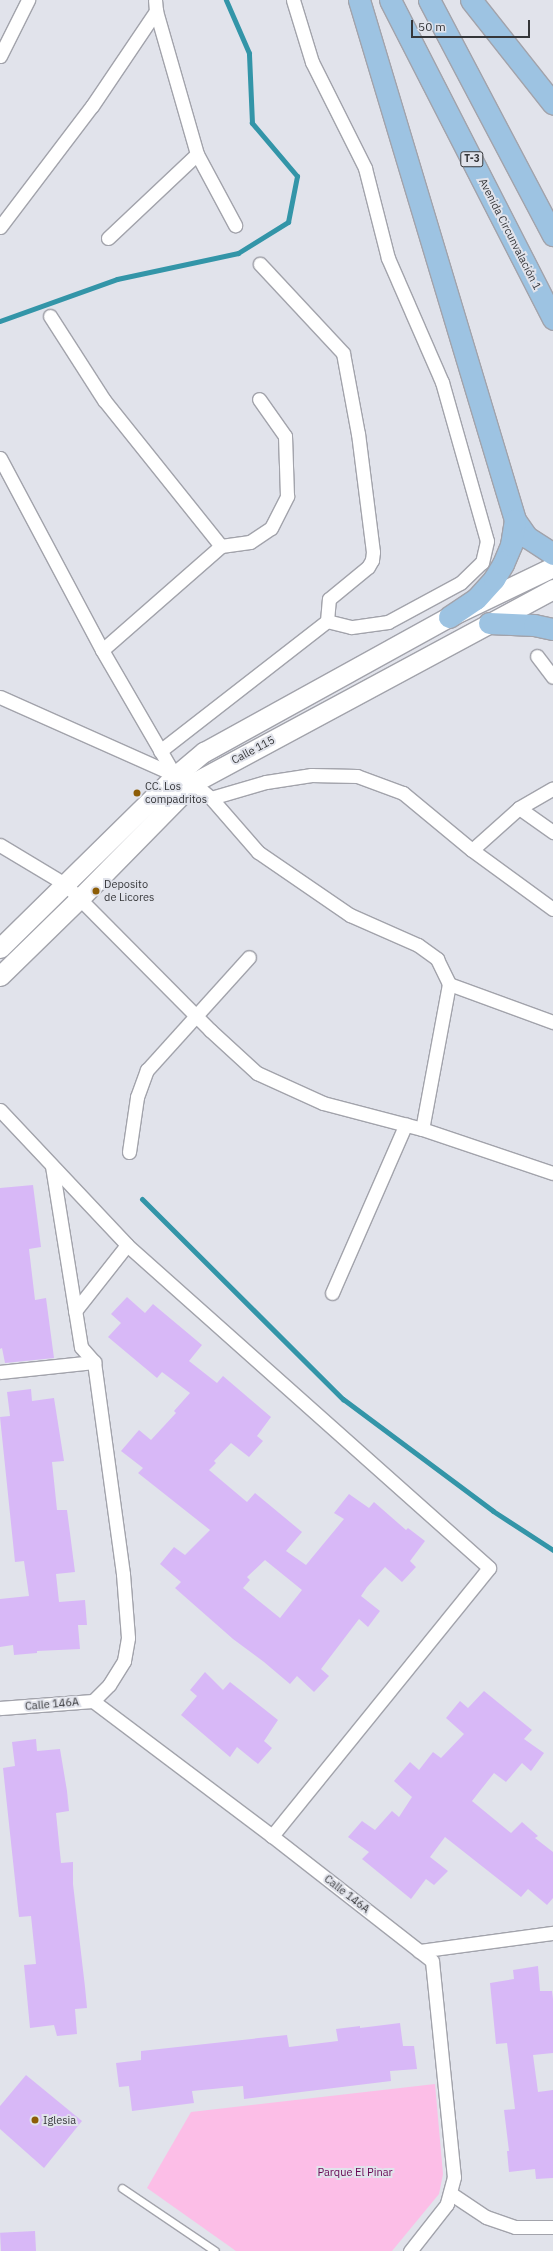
<!DOCTYPE html>
<meta charset="utf-8">
<style>
body{margin:0}
#map{position:relative;width:553px;height:2251px;overflow:hidden;background:#e1e3eb;font-family:"IBM Plex Sans",sans-serif}
div>[style]{position:absolute}
.green>*{inset:0;background:#fcbee7}
.stream>*{height:5px;margin:-2.5px;padding:0 2.5px;transform-origin:2.5px;border-radius:2.5px;background:#3395a8}
.building>*{inset:0;background:#d8b8f7;transform-origin:0 0}
.roads{filter:drop-shadow(1px 0 #a2a3ab) drop-shadow(-1px 0 #a2a3ab) drop-shadow(0 1px #a2a3ab) drop-shadow(0 -1px #a2a3ab)}
.service>*{height:7px;margin:-3.5px;padding:0 3.5px;transform-origin:3.5px;border-radius:3.5px;background:#fff}
.minor>*{height:13px;margin:-6.5px;padding:0 6.5px;transform-origin:6.5px;border-radius:6.5px;background:#fff}
.secondary>*{height:19px;margin:-9.5px;padding:0 9.5px;transform-origin:9.5px;border-radius:9.5px;background:#fff}
.primary>*{height:21px;margin:-10.5px;padding:0 10.5px;transform-origin:10.5px;border-radius:10.5px;background:#9dc3e2}
.dots>*{width:11px;height:11px;translate:-50% -50%;box-sizing:border-box;border:2px solid #e1e3eb;border-radius:50%}
span{translate:-50% -50%;white-space:nowrap;text-align:center;line-height:1.15;-webkit-text-stroke:4px #e1e3eb;paint-order:stroke}
.shield-label span{padding:1px 3px;background:#e1e3eb;border:1px solid;border-radius:3px;-webkit-text-stroke-width:0}
.shield-label{font-size:10px;color:#353639;font-weight:700}
.street-label{font-size:11px;color:#353639}
.poi-label{font-size:11px;color:#353639}
.left{translate:0 -50%;text-align:left}
.park-label{font-size:11px;color:#660652}
.scale{position:absolute;left:411px;top:20px;width:119px;height:18px;box-sizing:border-box;border:2px solid #353639;border-top:0;padding-left:5px;font-size:12px;line-height:14px;white-space:nowrap;color:#353639;-webkit-text-stroke:3px #e1e3eb;paint-order:stroke}
</style>
<div id="map">
<div class="green">
<div style="clip-path:polygon(435px 2084px,443px 2174px,439px 2194px,392px 2251px,236px 2251px,147px 2188px,191px 2112px)"></div>
</div>
<div class="stream">
<div style="left:0;top:321px;width:124px;rotate:-19.7deg"></div>
<div style="left:117px;top:279px;width:124px;rotate:-12.1deg"></div>
<div style="left:238px;top:253px;width:59px;rotate:-31.8deg"></div>
<div style="left:288px;top:222px;width:47px;rotate:-78.9deg"></div>
<div style="left:297px;top:176px;width:70px;rotate:-130.3deg"></div>
<div style="left:252px;top:123px;width:70px;rotate:-92.5deg"></div>
<div style="left:249px;top:53px;width:58px;rotate:-113.5deg"></div>
<div style="left:142px;top:1199px;width:284px;rotate:44.9deg"></div>
<div style="left:343px;top:1399px;width:187px;rotate:36.7deg"></div>
<div style="left:493px;top:1511px;width:72px;rotate:33deg"></div>
</div>
<div class="building">
<div style="clip-path:polygon(33px 1185px,41px 1247px,29px 1249px,35px 1300px,46px 1298px,54px 1358px,5px 1363px,2px 1348px,0 1349px,0 1188px)"></div>
<div style="clip-path:polygon(evenodd,127px 1297px,145px 1313px,153px 1304px,202px 1345px,189px 1361px,217px 1383px,223px 1376px,271px 1417px,257px 1436px,263px 1441px,249px 1457px,231px 1443px,214px 1461px,216px 1463px,209px 1470px,247px 1502px,255px 1493px,302px 1532px,286px 1551px,306px 1565px,344px 1519px,334px 1513px,349px 1494px,369px 1508px,374px 1502px,406px 1530px,408px 1528px,425px 1541px,410px 1561px,416px 1567px,402px 1582px,385px 1567px,367px 1587px,361px 1596px,380px 1611px,368px 1627px,359px 1619px,321px 1669px,329px 1676px,314px 1692px,297px 1676px,290px 1684px,264px 1662px,233px 1639px,175px 1588px,181px 1582px,160px 1564px,174px 1547px,185px 1555px,210px 1530px,138px 1473px,143px 1468px,121px 1451px,139px 1430px,151px 1440px,176px 1413px,174px 1411px,190px 1393px,162px 1372px,157px 1378px,108px 1337px,121px 1323px,111px 1314px,127px 1297px,265px 1560px,302px 1590px,280px 1618px,243px 1588px,250px 1580px,247px 1577px,265px 1560px)"></div>
<div style="clip-path:polygon(31px 1389px,32px 1401px,54px 1398px,64px 1461px,52px 1462px,57px 1510px,67px 1510px,75px 1572px,56px 1574px,59px 1602px,85px 1600px,87px 1625px,78px 1625px,80px 1649px,37px 1651px,37px 1653px,14px 1655px,13px 1645px,0 1647px,0 1599px,29px 1596px,24px 1561px,15px 1562px,0 1417px,10px 1416px,7px 1392px)"></div>
<div style="clip-path:polygon(205px 1672px,223px 1690px,230px 1682px,278px 1720px,264px 1741px,272px 1748px,258px 1764px,237px 1747px,230px 1757px,181px 1715px,197px 1696px,190px 1690px)"></div>
<div style="clip-path:polygon(484px 1691px,532px 1730px,524px 1739px,544px 1753px,531px 1771px,522px 1763px,506px 1782px,494px 1773px,472px 1801px,511px 1833px,522px 1822px,538px 1836px,535px 1838px,553px 1852px,553px 1898px,547px 1905px,528px 1889px,521px 1897px,445px 1837px,430px 1857px,448px 1871px,434px 1885px,426px 1879px,411px 1899px,362px 1859px,369px 1852px,348px 1837px,362px 1821px,375px 1830px,392px 1811px,399px 1817px,412px 1797px,394px 1781px,410px 1762px,419px 1770px,433px 1752px,441px 1758px,464px 1734px,446px 1718px,460px 1701px,468px 1708px)"></div>
<div style="clip-path:polygon(36px 1739px,37px 1751px,60px 1749px,67px 1791px,69px 1811px,56px 1813px,61px 1863px,73px 1862px,73px 1884px,85px 1987px,87px 2008px,75px 2009px,77px 2034px,57px 2036px,54px 2025px,30px 2028px,24px 1965px,36px 1964px,31px 1916px,19px 1917px,3px 1768px,15px 1766px,12px 1742px)"></div>
<div style="clip-path:polygon(538px 1966px,540px 1991px,552px 1991px,553px 1999px,553px 2053px,533px 2055px,538px 2092px,553px 2090px,553px 2178px,536px 2179px,535px 2169px,509px 2172px,507px 2151px,509px 2151px,504px 2110px,515px 2109px,507px 2043px,496px 2044px,490px 1983px,514px 1979px,513px 1970px)"></div>
<div style="clip-path:polygon(400px 2023px,403px 2046px,414px 2046px,417px 2069px,390px 2071px,391px 2081px,244px 2099px,243px 2086px,192px 2091px,194px 2103px,132px 2111px,129px 2086px,119px 2087px,116px 2063px,141px 2060px,141px 2051px,287px 2035px,289px 2047px,338px 2041px,336px 2029px,360px 2026px,360px 2028px)"></div>
<div style="clip-path:polygon(26px 2075px,82px 2121px,44px 2168px,0 2129px,0 2106px)"></div>
<div style="left:35px;top:2231px;width:20px;height:35px;rotate:87deg"></div>
</div>
<div class="roads">
<div class="service">
<div style="left:122px;top:2188px;width:112px;rotate:34.1deg"></div>
</div>
<div class="minor">
<div style="left:293px;top:0;width:65px;rotate:73deg"></div>
<div style="left:312px;top:62px;width:119px;rotate:63.4deg"></div>
<div style="left:365px;top:168px;width:93px;rotate:75.7deg"></div>
<div style="left:388px;top:258px;width:135px;rotate:66.5deg"></div>
<div style="left:442px;top:382px;width:165px;rotate:74.2deg"></div>
<div style="left:487px;top:541px;width:22px;rotate:103deg"></div>
<div style="left:482px;top:562px;width:30px;rotate:136deg"></div>
<div style="left:460px;top:583px;width:82px;rotate:151.6deg"></div>
<div style="left:388px;top:622px;width:37px;rotate:172deg"></div>
<div style="left:351px;top:627px;width:25px;rotate:-166deg"></div>
<div style="left:156px;top:11px;width:149px;rotate:74deg"></div>
<div style="left:197px;top:154px;width:81px;rotate:61.8deg"></div>
<div style="left:0;top:56px;width:63px;rotate:-63.4deg"></div>
<div style="left:0;top:227px;width:152px;rotate:-52.8deg"></div>
<div style="left:92px;top:106px;width:115px;rotate:-56deg"></div>
<div style="left:156px;top:11px;width:11px;rotate:-95deg"></div>
<div style="left:108px;top:238px;width:122px;rotate:-43.3deg"></div>
<div style="left:50px;top:316px;width:100px;rotate:57.3deg"></div>
<div style="left:104px;top:400px;width:187px;rotate:51.3deg"></div>
<div style="left:221px;top:546px;width:158px;rotate:138.8deg"></div>
<div style="left:0;top:458px;width:217px;rotate:62deg"></div>
<div style="left:102px;top:650px;width:146px;rotate:59.9deg"></div>
<div style="left:221px;top:546px;width:29px;rotate:-8deg"></div>
<div style="left:250px;top:542px;width:25px;rotate:-34deg"></div>
<div style="left:271px;top:528px;width:36px;rotate:-63deg"></div>
<div style="left:287px;top:496px;width:60px;rotate:-91.9deg"></div>
<div style="left:285px;top:436px;width:45px;rotate:-125.1deg"></div>
<div style="left:537px;top:656px;width:26px;rotate:53deg"></div>
<div style="left:0;top:697px;width:211px;rotate:24deg"></div>
<div style="left:193px;top:783px;width:23px;rotate:40deg"></div>
<div style="left:211px;top:798px;width:72px;rotate:49deg"></div>
<div style="left:258px;top:852px;width:112px;rotate:34.4deg"></div>
<div style="left:350px;top:915px;width:74px;rotate:23.8deg"></div>
<div style="left:418px;top:945px;width:24px;rotate:36deg"></div>
<div style="left:437px;top:959px;width:28px;rotate:64deg"></div>
<div style="left:449px;top:984px;width:147px;rotate:100.5deg"></div>
<div style="left:160px;top:751px;width:212px;rotate:-37.9deg"></div>
<div style="left:327px;top:621px;width:22px;rotate:-85deg"></div>
<div style="left:329px;top:599px;width:50px;rotate:-39.4deg"></div>
<div style="left:368px;top:567px;width:8px;rotate:-60deg"></div>
<div style="left:372px;top:560px;width:8px;rotate:-83deg"></div>
<div style="left:373px;top:552px;width:119px;rotate:-97.2deg"></div>
<div style="left:358px;top:434px;width:82px;rotate:-100.5deg"></div>
<div style="left:343px;top:353px;width:122px;rotate:-133deg"></div>
<div style="left:211px;top:798px;width:57px;rotate:-16.2deg"></div>
<div style="left:266px;top:782px;width:46px;rotate:-8.8deg"></div>
<div style="left:311px;top:775px;width:46px;rotate:1.2deg"></div>
<div style="left:357px;top:776px;width:49px;rotate:20.3deg"></div>
<div style="left:403px;top:793px;width:89px;rotate:39.6deg"></div>
<div style="left:472px;top:850px;width:100px;rotate:36.1deg"></div>
<div style="left:519px;top:808px;width:42px;rotate:35.2deg"></div>
<div style="left:0;top:845px;width:76px;rotate:31deg"></div>
<div style="left:65px;top:884px;width:206px;rotate:45.2deg"></div>
<div style="left:210px;top:1030px;width:64px;rotate:42.5deg"></div>
<div style="left:257px;top:1073px;width:72px;rotate:24.4deg"></div>
<div style="left:323px;top:1103px;width:102px;rotate:14.7deg"></div>
<div style="left:422px;top:1129px;width:138px;rotate:18.6deg"></div>
<div style="left:472px;top:850px;width:63px;rotate:-41.8deg"></div>
<div style="left:519px;top:808px;width:39px;rotate:-30deg"></div>
<div style="left:449px;top:984px;width:111px;rotate:20.1deg"></div>
<div style="left:0;top:1110px;width:185px;rotate:46.7deg"></div>
<div style="left:127px;top:1245px;width:485px;rotate:41.7deg"></div>
<div style="left:489px;top:1568px;width:345px;rotate:129deg"></div>
<div style="left:129px;top:1152px;width:56px;rotate:-81.7deg"></div>
<div style="left:137px;top:1097px;width:29px;rotate:-70deg"></div>
<div style="left:147px;top:1070px;width:152px;rotate:-47.9deg"></div>
<div style="left:52px;top:1166px;width:183px;rotate:80.9deg"></div>
<div style="left:81px;top:1347px;width:20px;rotate:49deg"></div>
<div style="left:94px;top:1362px;width:214px;rotate:82.2deg"></div>
<div style="left:123px;top:1574px;width:64px;rotate:85.5deg"></div>
<div style="left:128px;top:1638px;width:23px;rotate:100deg"></div>
<div style="left:124px;top:1661px;width:28px;rotate:122deg"></div>
<div style="left:109px;top:1685px;width:23px;rotate:135deg"></div>
<div style="left:332px;top:1293px;width:184px;rotate:-66.4deg"></div>
<div style="left:75px;top:1311px;width:84px;rotate:-51.8deg"></div>
<div style="left:0;top:1372px;width:95px;rotate:-6.1deg"></div>
<div style="left:0;top:1708px;width:93px;rotate:-4.3deg"></div>
<div style="left:93px;top:1701px;width:224px;rotate:37deg"></div>
<div style="left:272px;top:1836px;width:203px;rotate:38deg"></div>
<div style="left:432px;top:1961px;width:217px;rotate:84.2deg"></div>
<div style="left:454px;top:2177px;width:28px;rotate:105deg"></div>
<div style="left:447px;top:2204px;width:60px;rotate:128.2deg"></div>
<div style="left:419px;top:1951px;width:135px;rotate:-7.7deg"></div>
<div style="left:450px;top:2193px;width:43px;rotate:33.7deg"></div>
<div style="left:486px;top:2217px;width:31px;rotate:19deg"></div>
<div style="left:515px;top:2227px;width:38px"></div>
</div>
<div class="secondary">
<div style="left:0;top:948px;width:245px;rotate:-44.5deg"></div>
<div style="left:175px;top:776px;width:38px;rotate:-40deg"></div>
<div style="left:204px;top:752px;width:280px;rotate:-28.9deg"></div>
<div style="left:449px;top:617px;width:115px;rotate:-25.7deg"></div>
<div style="left:0;top:976px;width:112px;rotate:-44.3deg"></div>
<div style="left:80px;top:898px;width:161px;rotate:-45.5deg"></div>
<div style="left:193px;top:783px;width:409px;rotate:-28.3deg"></div>
</div>
<div class="primary">
<div style="left:359px;top:0;width:543px;rotate:73.3deg"></div>
<div style="left:515px;top:520px;width:21px;rotate:55deg"></div>
<div style="left:527px;top:537px;width:31px;rotate:33deg"></div>
<div style="left:390px;top:0;width:358px;rotate:62.9deg"></div>
<div style="left:429px;top:0;width:266px;rotate:62.2deg"></div>
<div style="left:471px;top:0;width:132px;rotate:51.7deg"></div>
<div style="left:449px;top:617px;width:32px;rotate:-34deg"></div>
<div style="left:476px;top:599px;width:27px;rotate:-48deg"></div>
<div style="left:494px;top:579px;width:17px;rotate:-59deg"></div>
<div style="left:503px;top:564px;width:21px;rotate:-67deg"></div>
<div style="left:511px;top:545px;width:25px;rotate:-81deg"></div>
<div style="left:489px;top:623px;width:45px;rotate:2.5deg"></div>
<div style="left:534px;top:625px;width:19px;rotate:12deg"></div>
</div>
</div>
<div class="dots">
<div style="left:137px;top:793px;background:#8d5d06"></div>
<div style="left:96px;top:891px;background:#8d5d06"></div>
<div style="left:35px;top:2120px;background:#8d5d06"></div>
</div>
<div class="shield-label">
<span style="left:472px;top:159px">T-3</span>
</div>
<div class="street-label">
<span style="left:510px;top:234px;rotate:63deg">Avenida Circunvalación 1</span>
<span style="left:253px;top:750px;rotate:-28deg">Calle 115</span>
<span style="left:52px;top:1704px;rotate:-5deg">Calle 146A</span>
<span style="left:347px;top:1894px;rotate:38deg">Calle 146A</span>
</div>
<div class="poi-label">
<span class="left" style="left:145px;top:793px">CC. Los<br>compadritos</span>
<span class="left" style="left:104px;top:891px">Deposito<br>de Licores</span>
<span class="left" style="left:43px;top:2120px">Iglesia</span>
</div>
<div class="park-label">
<span style="left:355px;top:2172px">Parque El Pinar</span>
</div>
<div class="scale">50 m</div>
</div>
